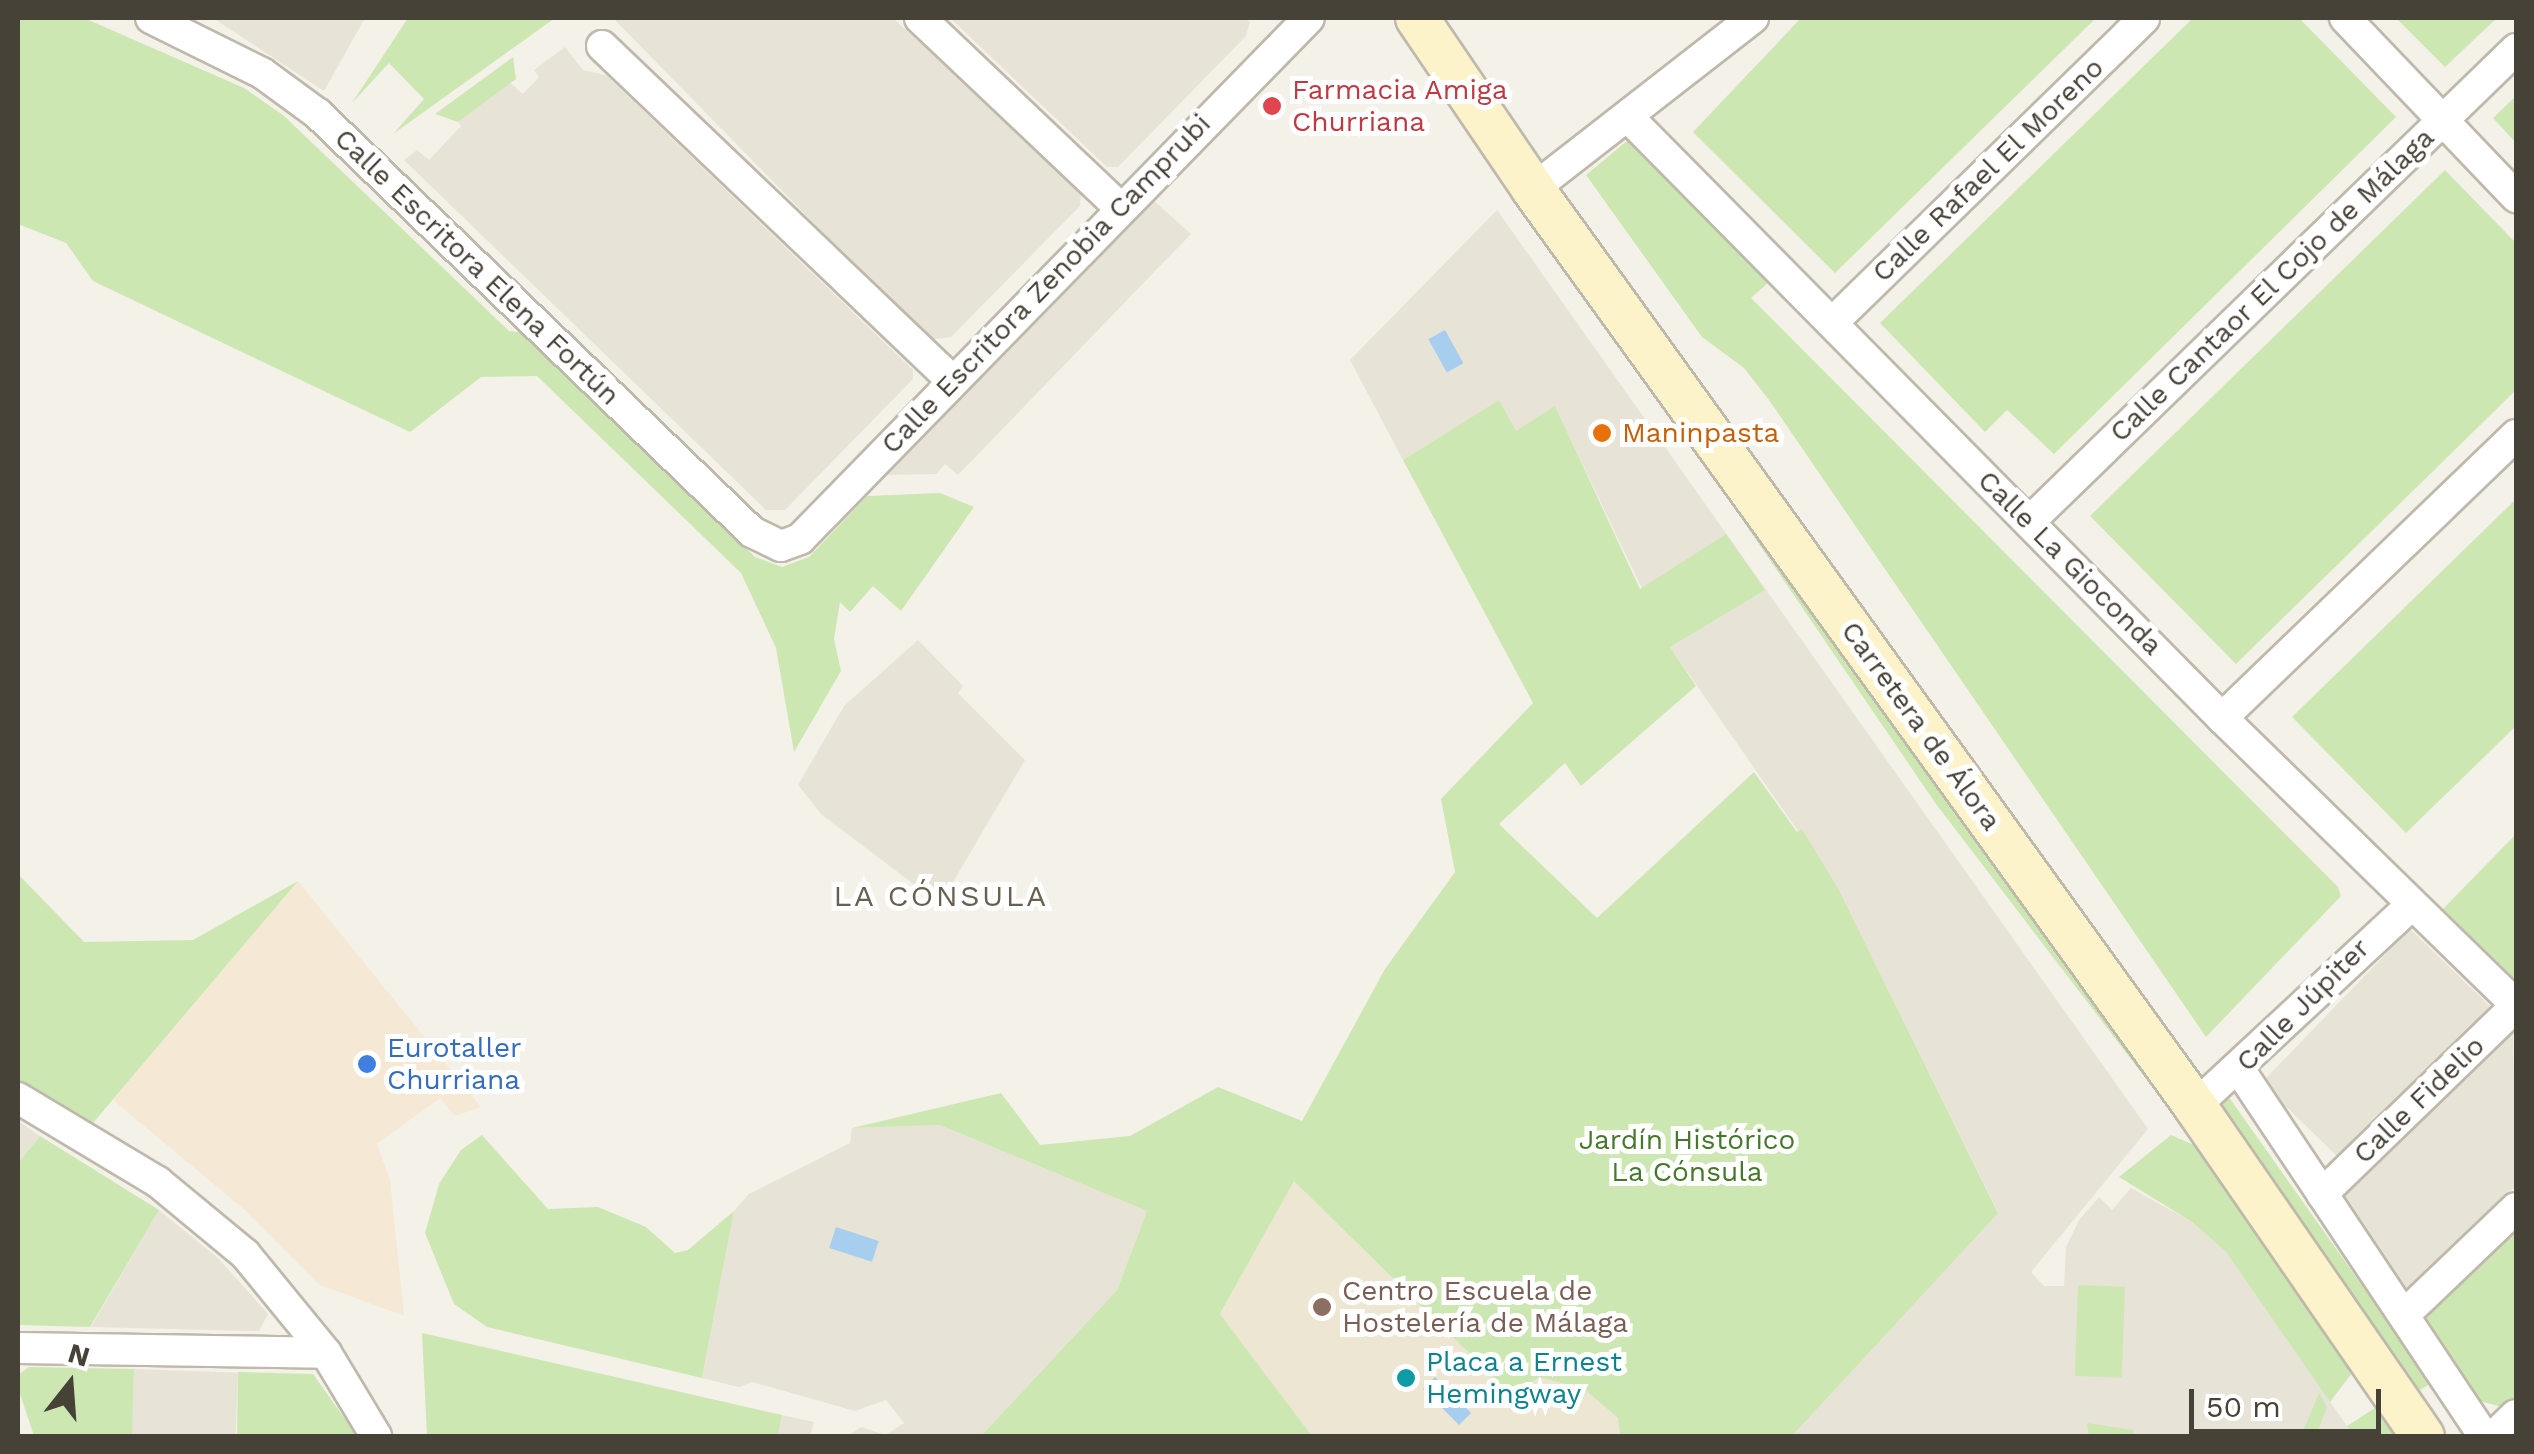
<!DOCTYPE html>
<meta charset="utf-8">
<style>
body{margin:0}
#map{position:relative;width:2534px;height:1454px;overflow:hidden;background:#f4f1e9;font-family:"Work Sans",sans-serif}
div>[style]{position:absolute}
.residential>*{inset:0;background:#e8e3d7;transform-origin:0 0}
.commercial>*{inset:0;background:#f5e9d5}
.education>*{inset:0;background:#ece6d3}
.green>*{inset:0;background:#cde7b3;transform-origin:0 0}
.water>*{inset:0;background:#a7ceee;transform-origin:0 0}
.roads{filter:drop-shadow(2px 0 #bfb9ac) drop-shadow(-2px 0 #bfb9ac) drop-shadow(0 2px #bfb9ac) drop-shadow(0 -2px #bfb9ac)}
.minor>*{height:30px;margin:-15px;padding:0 15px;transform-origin:15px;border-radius:15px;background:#fff}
.secondary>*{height:42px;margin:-21px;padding:0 21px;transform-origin:21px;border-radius:21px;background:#fdf3ca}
.dots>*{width:28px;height:28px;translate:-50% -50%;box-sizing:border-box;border:5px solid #fff;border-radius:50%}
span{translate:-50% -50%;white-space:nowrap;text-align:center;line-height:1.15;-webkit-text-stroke:10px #fff;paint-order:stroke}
.health-label{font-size:28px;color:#be3a42}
.left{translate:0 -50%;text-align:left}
.street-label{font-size:28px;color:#474237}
.food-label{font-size:28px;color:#c56008}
.shop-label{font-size:28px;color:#366cbe}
.park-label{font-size:28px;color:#46782c}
.education-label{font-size:28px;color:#785e54}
.culture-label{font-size:28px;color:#0d838f}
.neighbourhood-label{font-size:30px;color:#6a604f;letter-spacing:2.5px}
.frame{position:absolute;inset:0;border:20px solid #474237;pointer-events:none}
.north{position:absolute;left:20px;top:1334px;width:100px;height:100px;-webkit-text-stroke:8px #fff;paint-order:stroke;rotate:17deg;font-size:28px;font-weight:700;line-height:40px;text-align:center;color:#474237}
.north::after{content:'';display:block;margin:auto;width:35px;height:45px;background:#474237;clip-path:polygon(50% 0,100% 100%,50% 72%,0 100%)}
.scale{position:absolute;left:2189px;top:1389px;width:192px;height:45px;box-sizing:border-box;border:5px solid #474237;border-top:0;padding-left:12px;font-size:30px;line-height:35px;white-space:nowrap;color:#474237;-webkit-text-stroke:8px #fff;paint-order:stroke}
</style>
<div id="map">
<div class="residential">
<div style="clip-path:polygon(213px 18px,365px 18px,324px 91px)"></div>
<div style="clip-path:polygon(613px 18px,893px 18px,1081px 191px,1080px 206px,951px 337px,928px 340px)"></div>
<div style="clip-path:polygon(950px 18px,1245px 18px,1250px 22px,1246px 36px,1118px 167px,1107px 167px)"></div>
<div style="clip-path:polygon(565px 47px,583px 70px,606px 75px,913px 370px,913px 379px,785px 510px,766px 510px,404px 160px,417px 150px,429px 160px,461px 126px,458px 122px,510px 83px,523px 94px,539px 77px,534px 70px)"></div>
<div style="clip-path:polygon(1153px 200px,1191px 234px,1158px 268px,958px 475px,945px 464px,936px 474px,888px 475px)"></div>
<div style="clip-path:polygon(1497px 210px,2148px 1129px,2031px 1272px,2044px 1286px,2064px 1286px,2066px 1247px,2079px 1220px,2099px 1197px,2112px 1210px,2131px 1188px,2192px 1222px,2226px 1252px,2354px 1436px,1792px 1436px,1998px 1212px,1839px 890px,1670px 647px,1555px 407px,1515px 432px,1498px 401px,1403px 460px,1350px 360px)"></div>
<div style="clip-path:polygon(918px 640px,963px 686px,958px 693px,1025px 760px,940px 904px,822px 815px,798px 785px,844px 706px)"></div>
<div style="left:2410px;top:929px;width:113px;height:214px;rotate:44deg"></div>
<div style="clip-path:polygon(2513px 1031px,2516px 1186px,2404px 1292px,2340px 1198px)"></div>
<div style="clip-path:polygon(18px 1121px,40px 1136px,18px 1163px)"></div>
<div style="clip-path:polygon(940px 1125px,1147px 1211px,1117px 1290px,981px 1436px,848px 1436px,861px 1427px,886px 1435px,904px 1423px,886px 1400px,855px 1411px,752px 1382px,739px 1387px,702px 1378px,734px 1211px,749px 1194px,850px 1143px,852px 1128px)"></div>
<div style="clip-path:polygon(159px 1210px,219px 1259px,268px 1314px,259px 1331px,91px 1327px)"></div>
<div style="left:134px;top:1369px;width:104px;height:67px;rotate:2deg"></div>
<div style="clip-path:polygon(782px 1415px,814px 1422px,810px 1436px,778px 1436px)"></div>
</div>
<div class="commercial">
<div style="clip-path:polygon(298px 881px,481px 1107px,455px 1116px,440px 1098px,377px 1144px,390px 1180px,404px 1316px,320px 1285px,245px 1210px,113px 1100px)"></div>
</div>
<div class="education">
<div style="clip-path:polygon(1294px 1180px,1515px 1396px,1539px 1377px,1584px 1389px,1618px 1418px,1620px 1436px,1312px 1436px,1220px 1315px)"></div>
</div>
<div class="green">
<div style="clip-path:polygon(18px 18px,84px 18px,244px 88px,283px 115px,509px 331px,524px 333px,755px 557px,782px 567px,809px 557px,867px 496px,940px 493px,974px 507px,901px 611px,873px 586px,850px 612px,840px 602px,834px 639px,841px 671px,794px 752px,776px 648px,741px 573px,537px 376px,481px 377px,410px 432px,93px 281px,66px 243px,18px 224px)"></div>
<div style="clip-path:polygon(408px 18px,555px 18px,393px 134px,424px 99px,389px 63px,352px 103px)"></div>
<div style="clip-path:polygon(1801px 18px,2096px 18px,1835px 273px,1693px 132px)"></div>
<div style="clip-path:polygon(2193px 18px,2299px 18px,2396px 117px,2054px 454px,2007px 410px,1985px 432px,1880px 323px)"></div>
<div style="clip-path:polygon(2396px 18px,2497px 18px,2445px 67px)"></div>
<div style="clip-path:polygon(513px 57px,516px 79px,485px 102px,458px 122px,435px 114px)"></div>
<div style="clip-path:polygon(2516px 96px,2516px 143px,2493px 118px)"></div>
<div style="clip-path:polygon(1628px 140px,1769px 282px,1751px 298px,2338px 887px,2341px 896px,2206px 1037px,1769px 400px,1744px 368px,1702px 337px,1586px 175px)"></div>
<div style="clip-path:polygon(2445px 170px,2516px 243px,2516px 390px,2236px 664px,2090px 516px)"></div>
<div style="clip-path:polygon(1499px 400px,1516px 431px,1555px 406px,1640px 589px,1726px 534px,1765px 590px,1670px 647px,1696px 686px,1581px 786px,1565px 763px,1499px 824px,1597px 918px,1754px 772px,1797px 832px,1802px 829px,1839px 890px,1998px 1213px,1792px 1436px,1620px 1436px,1618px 1418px,1584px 1389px,1539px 1377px,1514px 1397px,1294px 1181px,1220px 1314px,1312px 1436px,981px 1436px,1117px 1290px,1147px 1211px,940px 1125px,852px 1128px,1001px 1093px,1040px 1145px,1130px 1136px,1218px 1087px,1302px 1121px,1385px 969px,1455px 872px,1441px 799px,1533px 703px,1403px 460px)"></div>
<div style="clip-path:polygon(1737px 498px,2153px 1088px,1936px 804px,1733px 506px)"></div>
<div style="clip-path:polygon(2516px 499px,2516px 726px,2406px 833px,2292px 717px)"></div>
<div style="clip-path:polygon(2516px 834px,2516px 984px,2443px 909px)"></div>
<div style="clip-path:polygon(18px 874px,84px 942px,193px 940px,298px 881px,93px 1123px,18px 1081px)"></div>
<div style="clip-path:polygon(2228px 1096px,2431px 1383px,2414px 1394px,2213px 1103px)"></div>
<div style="clip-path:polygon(482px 1135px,548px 1209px,598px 1207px,646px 1227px,675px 1253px,688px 1250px,734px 1211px,702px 1378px,487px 1327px,454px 1304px,425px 1233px,439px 1184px,461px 1150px)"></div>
<div style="clip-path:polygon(2171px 1135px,2194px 1145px,2352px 1373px,2330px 1402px,2226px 1252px,2192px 1222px,2119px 1177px)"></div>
<div style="clip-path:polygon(40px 1136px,159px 1210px,90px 1327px,18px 1325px,18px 1163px)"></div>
<div style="clip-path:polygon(2516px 1230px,2516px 1400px,2502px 1407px,2480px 1401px,2424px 1320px)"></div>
<div style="left:2078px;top:1285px;width:47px;height:91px;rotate:2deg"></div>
<div style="clip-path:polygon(422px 1333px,782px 1415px,778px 1436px,427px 1436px)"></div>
<div style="clip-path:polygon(29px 1367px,134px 1369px,132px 1436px,34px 1436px,18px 1388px,18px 1375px)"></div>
<div style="clip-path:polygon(238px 1372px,313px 1374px,357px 1436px,237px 1436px)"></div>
<div style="clip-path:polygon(2319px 1393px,2327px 1407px,2316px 1436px,2301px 1436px)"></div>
<div style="clip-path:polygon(2378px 1406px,2398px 1436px,2354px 1436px,2347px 1426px)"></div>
<div style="clip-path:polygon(2087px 1423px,2133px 1430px,2133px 1436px,2089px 1436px)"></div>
</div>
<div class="water">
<div style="left:1445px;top:330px;width:38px;height:19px;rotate:61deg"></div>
<div style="left:836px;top:1227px;width:45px;height:22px;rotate:18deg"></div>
<div style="left:1435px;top:1377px;width:51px;height:17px;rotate:45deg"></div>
</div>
<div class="roads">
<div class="minor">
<div style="left:151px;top:18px;width:124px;rotate:26.4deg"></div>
<div style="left:262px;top:73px;width:69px;rotate:36.2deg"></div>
<div style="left:318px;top:114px;width:603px;rotate:43.92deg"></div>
<div style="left:752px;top:532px;width:32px;rotate:26deg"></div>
<div style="left:781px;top:546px;width:20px;rotate:-20deg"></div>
<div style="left:800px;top:539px;width:728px;rotate:-45.67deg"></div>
<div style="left:920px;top:18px;width:274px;rotate:43.5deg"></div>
<div style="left:2345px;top:18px;width:248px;rotate:46.3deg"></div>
<div style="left:602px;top:46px;width:484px;rotate:43.7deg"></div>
<div style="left:1628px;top:117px;width:845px;rotate:45.34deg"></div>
<div style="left:2222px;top:718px;width:411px;rotate:44.3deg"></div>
<div style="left:1533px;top:189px;width:279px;rotate:-37.9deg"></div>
<div style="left:1832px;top:323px;width:436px;rotate:-44.3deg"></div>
<div style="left:2029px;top:522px;width:679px;rotate:-44.16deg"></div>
<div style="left:2222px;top:718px;width:408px;rotate:-43.9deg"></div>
<div style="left:2239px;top:1069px;width:441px;rotate:56.3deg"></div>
<div style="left:18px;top:1098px;width:163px;rotate:31deg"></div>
<div style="left:158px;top:1182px;width:113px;rotate:39.6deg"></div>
<div style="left:245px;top:1254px;width:128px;rotate:50.7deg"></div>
<div style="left:326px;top:1353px;width:97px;rotate:58.9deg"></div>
<div style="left:2195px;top:1106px;width:295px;rotate:-42.9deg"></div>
<div style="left:2322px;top:1194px;width:270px;rotate:-44.1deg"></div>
<div style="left:2405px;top:1314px;width:153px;rotate:-43.7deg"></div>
<div style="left:18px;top:1348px;width:308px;rotate:0.9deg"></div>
<div style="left:2494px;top:1436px;width:30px;rotate:-44deg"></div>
</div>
<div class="secondary">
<div style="left:1417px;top:18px;width:207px;rotate:55.8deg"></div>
<div style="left:1533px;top:189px;width:1131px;rotate:54.17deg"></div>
<div style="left:2195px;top:1106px;width:401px;rotate:55.4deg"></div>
</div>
</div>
<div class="dots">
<div style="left:1272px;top:106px;background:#e0444e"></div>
<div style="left:1602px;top:433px;background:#e8710a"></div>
<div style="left:367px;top:1064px;background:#3f7fe0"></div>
<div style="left:1322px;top:1307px;background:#8d6e63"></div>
<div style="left:1406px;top:1378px;background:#0f9aa8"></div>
</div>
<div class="health-label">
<span class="left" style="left:1292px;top:106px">Farmacia Amiga<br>Churriana</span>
</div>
<div class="street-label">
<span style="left:1988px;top:170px;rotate:-44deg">Calle Rafael El Moreno</span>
<span style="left:477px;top:267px;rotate:44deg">Calle Escritora Elena Fortún</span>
<span style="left:1046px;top:284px;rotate:-46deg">Calle Escritora Zenobia Camprubi</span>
<span style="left:2272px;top:285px;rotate:-44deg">Calle Cantaor El Cojo de Málaga</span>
<span style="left:2070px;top:563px;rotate:45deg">Calle La Gioconda</span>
<span style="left:1921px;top:726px;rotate:54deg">Carretera de Álora</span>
<span style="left:2303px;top:1005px;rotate:-45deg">Calle Júpiter</span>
<span style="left:2419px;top:1100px;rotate:-44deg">Calle Fidelio</span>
</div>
<div class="food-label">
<span class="left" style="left:1622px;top:433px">Maninpasta</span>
</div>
<div class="shop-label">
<span class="left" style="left:387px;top:1064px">Eurotaller<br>Churriana</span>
</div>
<div class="park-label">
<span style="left:1687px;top:1156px">Jardín Histórico<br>La Cónsula</span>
</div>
<div class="education-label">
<span class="left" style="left:1342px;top:1307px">Centro Escuela de<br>Hostelería de Málaga</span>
</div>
<div class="culture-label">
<span class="left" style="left:1426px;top:1378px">Placa a Ernest<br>Hemingway</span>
</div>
<div class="neighbourhood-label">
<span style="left:941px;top:896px">LA CÓNSULA</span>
</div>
<div class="frame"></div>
<div class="north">N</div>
<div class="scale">50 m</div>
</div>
